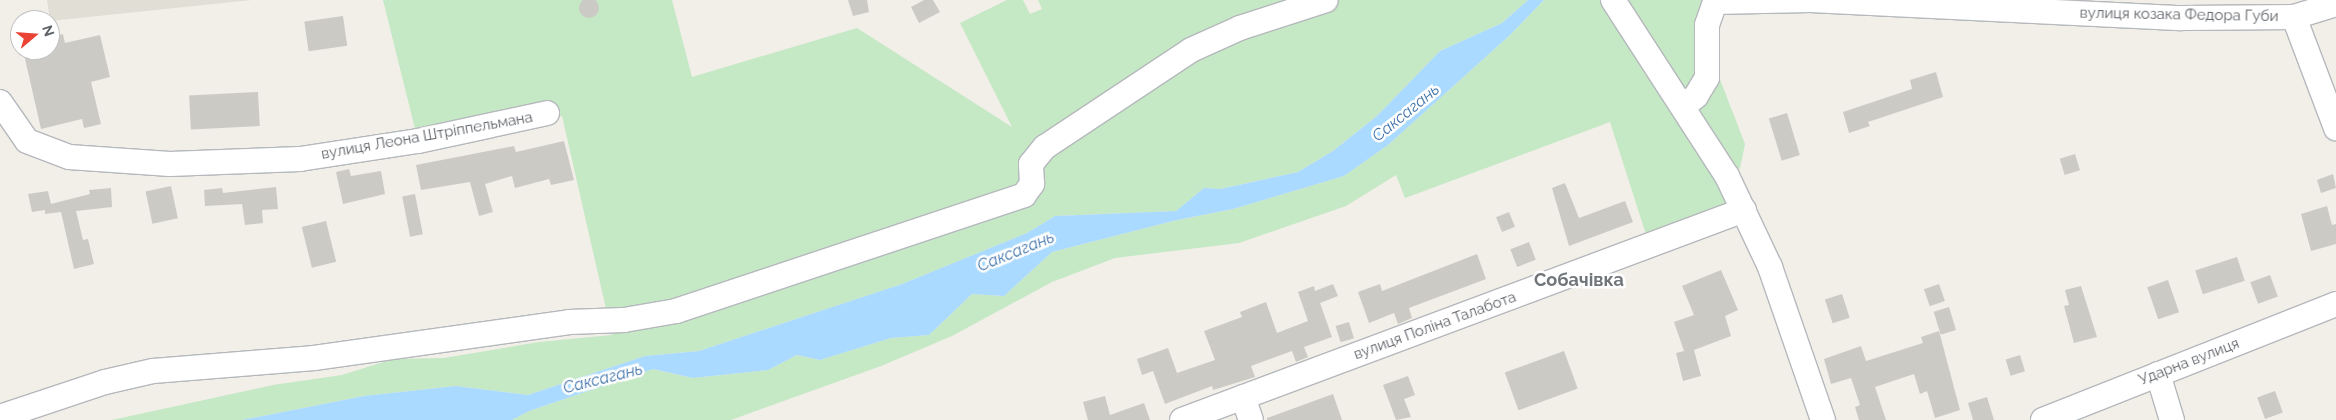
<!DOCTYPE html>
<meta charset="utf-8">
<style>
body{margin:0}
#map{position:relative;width:2336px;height:420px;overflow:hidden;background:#f1efe8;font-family:Raleway,sans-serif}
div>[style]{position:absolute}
.education>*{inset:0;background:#e1ded6}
.green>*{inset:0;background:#c5e8c5}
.water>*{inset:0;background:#aadaff}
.building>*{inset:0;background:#cccac5;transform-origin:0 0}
.round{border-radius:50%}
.roads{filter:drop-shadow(1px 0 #b5b8bc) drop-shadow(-1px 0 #b5b8bc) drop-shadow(0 1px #b5b8bc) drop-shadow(0 -1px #b5b8bc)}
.minor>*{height:24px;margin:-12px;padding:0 12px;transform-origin:12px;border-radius:12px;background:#fff}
span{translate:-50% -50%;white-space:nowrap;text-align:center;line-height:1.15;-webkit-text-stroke:5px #fff;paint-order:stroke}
.street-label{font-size:15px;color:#5f6368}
.water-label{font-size:16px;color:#4174aa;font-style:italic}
.quarter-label{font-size:18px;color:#70757a;font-weight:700}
.north{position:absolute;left:10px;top:10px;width:50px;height:50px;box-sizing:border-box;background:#fff;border:1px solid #bfc1c3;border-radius:50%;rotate:72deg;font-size:14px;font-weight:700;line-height:20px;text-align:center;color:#5f6368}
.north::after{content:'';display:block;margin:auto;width:18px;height:22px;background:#ea4335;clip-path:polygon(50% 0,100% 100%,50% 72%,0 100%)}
</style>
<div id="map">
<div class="education">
<div style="clip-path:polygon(47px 0,252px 0,50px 21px)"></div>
</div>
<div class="green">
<div style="clip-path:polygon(383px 0,672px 0,692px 77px,857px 28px,1012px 127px,960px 23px,1007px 0,1023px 0,1030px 14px,1042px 9px,1038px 0,1528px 0,1502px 23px,1440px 51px,1377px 116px,1333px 151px,1298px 172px,1220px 189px,1204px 188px,1176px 211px,1055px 216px,1027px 233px,902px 284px,699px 351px,645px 356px,528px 395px,456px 386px,364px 396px,242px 420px,112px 420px,273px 385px,342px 375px,393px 359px,444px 358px,539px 342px,612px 335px,562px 116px,418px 141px)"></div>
<div style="clip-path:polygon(1544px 0,1810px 0,1714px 2px,1709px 51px,1745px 144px,1740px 168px,1727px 176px,1744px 210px,1650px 247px,1610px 122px,1405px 198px,1396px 175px,1346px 206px,1239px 243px,1115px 258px,1052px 282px,952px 336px,881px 366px,731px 420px,512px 420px,529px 411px,653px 369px,693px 378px,768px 370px,797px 355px,820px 360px,891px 338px,929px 335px,972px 294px,1004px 296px,1052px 252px,1177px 220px,1233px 209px,1344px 176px,1388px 145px,1510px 35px)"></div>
</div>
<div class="water">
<div style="clip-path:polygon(1528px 0,1544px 0,1510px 35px,1388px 145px,1344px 176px,1233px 209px,1177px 220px,1052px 252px,1004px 296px,972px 294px,929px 335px,891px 338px,820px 360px,797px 355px,768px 370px,693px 378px,653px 369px,529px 411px,512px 420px,242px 420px,364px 396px,456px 386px,528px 395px,645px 356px,699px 351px,902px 284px,1027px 233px,1055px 216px,1176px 211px,1204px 188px,1220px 189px,1298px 172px,1333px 151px,1377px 116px,1440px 51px,1502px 23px)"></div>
</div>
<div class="building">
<div class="round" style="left:579px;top:-2px;width:20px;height:20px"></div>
<div style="clip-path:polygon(848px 0,867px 0,869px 12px,853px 16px)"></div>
<div style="clip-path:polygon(924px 0,933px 0,940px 12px,919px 23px,911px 7px)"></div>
<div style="left:343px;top:16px;width:30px;height:39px;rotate:82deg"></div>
<div style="clip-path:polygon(63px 34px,65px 43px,100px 35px,110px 77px,91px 82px,101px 124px,84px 128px,82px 119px,41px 129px,23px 50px,50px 50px,50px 37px)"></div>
<div style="clip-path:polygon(1936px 72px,1943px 97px,1868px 122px,1870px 126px,1849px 133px,1843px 112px,1912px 89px,1910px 80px)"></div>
<div style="left:258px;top:92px;width:34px;height:69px;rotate:87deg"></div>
<div style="left:1787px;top:113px;width:44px;height:19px;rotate:73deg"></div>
<div style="clip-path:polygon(564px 141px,574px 180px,551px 185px,549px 179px,515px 188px,512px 176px,485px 184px,493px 212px,479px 216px,470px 182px,421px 190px,416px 165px,514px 146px,516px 152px)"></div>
<div style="left:2075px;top:154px;width:17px;height:16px;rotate:73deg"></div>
<div style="clip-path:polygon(349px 169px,351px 176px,381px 171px,385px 194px,343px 204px,336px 172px)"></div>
<div style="clip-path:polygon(2333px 174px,2336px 188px,2321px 193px,2317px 180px)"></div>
<div style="clip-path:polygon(1565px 183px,1579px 218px,1625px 201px,1633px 222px,1569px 246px,1552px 188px)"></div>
<div style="left:171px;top:186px;width:33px;height:26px;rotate:78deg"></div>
<div style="clip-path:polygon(276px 187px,278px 209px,262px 210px,263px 223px,245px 225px,242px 204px,205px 206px,204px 190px,222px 188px,223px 193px)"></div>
<div style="clip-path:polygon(111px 188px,112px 207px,76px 211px,83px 240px,88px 239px,94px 264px,74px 269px,61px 212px,45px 214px,45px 210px,32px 212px,28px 194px,48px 191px,51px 204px,90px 194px,89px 190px)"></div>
<div style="left:415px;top:194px;width:41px;height:13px;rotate:79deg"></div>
<div style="clip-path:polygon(2327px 206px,2332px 225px,2336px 224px,2336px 244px,2311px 251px,2301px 214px)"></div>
<div style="left:1509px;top:212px;width:16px;height:14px;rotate:68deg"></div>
<div style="left:326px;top:221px;width:42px;height:25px;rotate:76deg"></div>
<div style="left:1529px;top:242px;width:19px;height:20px;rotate:69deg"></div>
<div style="clip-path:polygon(1477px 254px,1486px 279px,1409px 308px,1412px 318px,1398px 324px,1394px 313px,1369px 323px,1358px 292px,1380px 284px,1382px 291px)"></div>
<div style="left:2237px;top:257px;width:25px;height:44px;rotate:72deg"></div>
<div style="clip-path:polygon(1721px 270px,1738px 310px,1725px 316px,1731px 336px,1694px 350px,1701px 376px,1683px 381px,1676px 353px,1684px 351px,1674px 322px,1694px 315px,1682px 286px)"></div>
<div style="left:2270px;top:275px;width:23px;height:21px;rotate:70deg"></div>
<div style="left:2168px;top:280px;width:34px;height:22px;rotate:71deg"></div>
<div style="clip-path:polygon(1333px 284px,1338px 296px,1320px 303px,1332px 337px,1304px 347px,1308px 357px,1296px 362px,1292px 351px,1251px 366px,1255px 377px,1213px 390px,1212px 386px,1165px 404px,1153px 371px,1142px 375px,1137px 359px,1168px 348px,1177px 373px,1215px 360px,1204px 331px,1242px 317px,1240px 312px,1266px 302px,1277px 333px,1308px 321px,1298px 292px,1314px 286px,1315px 291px)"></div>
<div style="left:1939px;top:284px;width:18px;height:16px;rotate:71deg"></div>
<div style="clip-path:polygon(2081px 286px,2097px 337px,2074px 343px,2064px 306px,2069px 305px,2065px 290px)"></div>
<div style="left:1842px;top:294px;width:25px;height:18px;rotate:72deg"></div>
<div style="left:1949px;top:307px;width:24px;height:16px;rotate:73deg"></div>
<div style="left:1349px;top:322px;width:17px;height:14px;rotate:73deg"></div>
<div style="clip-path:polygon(1939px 331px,1960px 410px,1935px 418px,1927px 391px,1920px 394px,1914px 374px,1875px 387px,1886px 420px,1859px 420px,1855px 407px,1860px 405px,1851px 378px,1831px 384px,1824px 359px,1861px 346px,1866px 361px,1923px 343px,1921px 337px)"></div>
<div style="left:1564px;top:351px;width:40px;height:63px;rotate:70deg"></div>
<div style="left:2020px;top:355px;width:17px;height:15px;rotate:73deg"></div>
<div style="clip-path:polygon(1408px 376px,1415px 395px,1404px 399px,1411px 417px,1396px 420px,1383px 385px)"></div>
<div style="left:2275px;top:391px;width:23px;height:19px;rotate:70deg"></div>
<div style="clip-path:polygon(1333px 394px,1342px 420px,1267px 420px,1267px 418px)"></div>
<div style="clip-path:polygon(1105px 396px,1110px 415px,1144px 403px,1150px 420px,1088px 420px,1083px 402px)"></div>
<div style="clip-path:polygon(1987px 397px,1994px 420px,1973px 420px,1968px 403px)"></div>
</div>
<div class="roads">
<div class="minor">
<div style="left:1613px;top:0;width:210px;rotate:57.1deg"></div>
<div style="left:1727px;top:176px;width:101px;rotate:64.7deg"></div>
<div style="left:1770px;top:267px;width:162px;rotate:70.9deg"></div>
<div style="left:2294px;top:17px;width:119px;rotate:69.3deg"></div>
<div style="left:0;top:102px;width:47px;rotate:55.3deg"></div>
<div style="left:27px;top:141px;width:45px;rotate:20.9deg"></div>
<div style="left:69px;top:157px;width:101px;rotate:4deg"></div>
<div style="left:170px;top:164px;width:130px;rotate:-2.2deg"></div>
<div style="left:300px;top:159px;width:119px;rotate:-8.7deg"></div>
<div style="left:418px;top:141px;width:132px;rotate:-12.2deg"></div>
<div style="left:1684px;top:106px;width:16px;rotate:-40deg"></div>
<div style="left:1696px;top:96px;width:21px;rotate:-59deg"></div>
<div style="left:1707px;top:78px;width:53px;rotate:-90deg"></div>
<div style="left:1707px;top:25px;width:24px;rotate:-71deg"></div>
<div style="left:1715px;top:2px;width:95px;rotate:-1.2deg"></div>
<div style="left:1810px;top:0;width:372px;rotate:2.8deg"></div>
<div style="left:2182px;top:18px;width:112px;rotate:-0.5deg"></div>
<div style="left:2294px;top:17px;width:44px;rotate:-17.2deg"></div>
<div style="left:2158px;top:374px;width:48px;rotate:73.1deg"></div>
<div style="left:1243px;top:397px;width:24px;rotate:71deg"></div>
<div style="left:0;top:417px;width:111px;rotate:-18.4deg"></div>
<div style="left:105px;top:382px;width:49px;rotate:-12.9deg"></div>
<div style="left:153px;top:371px;width:162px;rotate:-4.6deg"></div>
<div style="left:314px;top:358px;width:258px;rotate:-8deg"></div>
<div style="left:569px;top:322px;width:55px;rotate:-2.1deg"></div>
<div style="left:624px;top:320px;width:53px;rotate:-9.8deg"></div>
<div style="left:676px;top:311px;width:367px;rotate:-18.4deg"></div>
<div style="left:1024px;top:195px;width:14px;rotate:-54deg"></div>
<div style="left:1032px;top:184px;width:20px;rotate:-93deg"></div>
<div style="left:1031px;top:164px;width:22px;rotate:-51deg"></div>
<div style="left:1045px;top:147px;width:175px;rotate:-33.6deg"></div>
<div style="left:1191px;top:50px;width:54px;rotate:-24.2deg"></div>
<div style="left:1240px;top:28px;width:90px;rotate:-18deg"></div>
<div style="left:1182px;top:420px;width:600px;rotate:-20.49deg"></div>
<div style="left:2043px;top:420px;width:315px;rotate:-21.6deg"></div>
</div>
</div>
<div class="street-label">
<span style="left:2179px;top:15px;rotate:1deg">вулиця козака Федора Губи</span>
<span style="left:427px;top:136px;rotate:-10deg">вулиця Леона Штріппельмана</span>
<span style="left:1435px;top:326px;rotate:-20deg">вулиця Поліна Талабота</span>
<span style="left:2189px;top:362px;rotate:-21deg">Ударна вулиця</span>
</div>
<div class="water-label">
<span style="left:1406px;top:113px;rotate:-39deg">Саксагань</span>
<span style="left:1016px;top:252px;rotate:-22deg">Саксагань</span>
<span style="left:603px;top:379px;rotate:-14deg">Саксагань</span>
</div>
<div class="quarter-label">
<span style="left:1579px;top:280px">Собачівка</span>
</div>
<div class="north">N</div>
</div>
